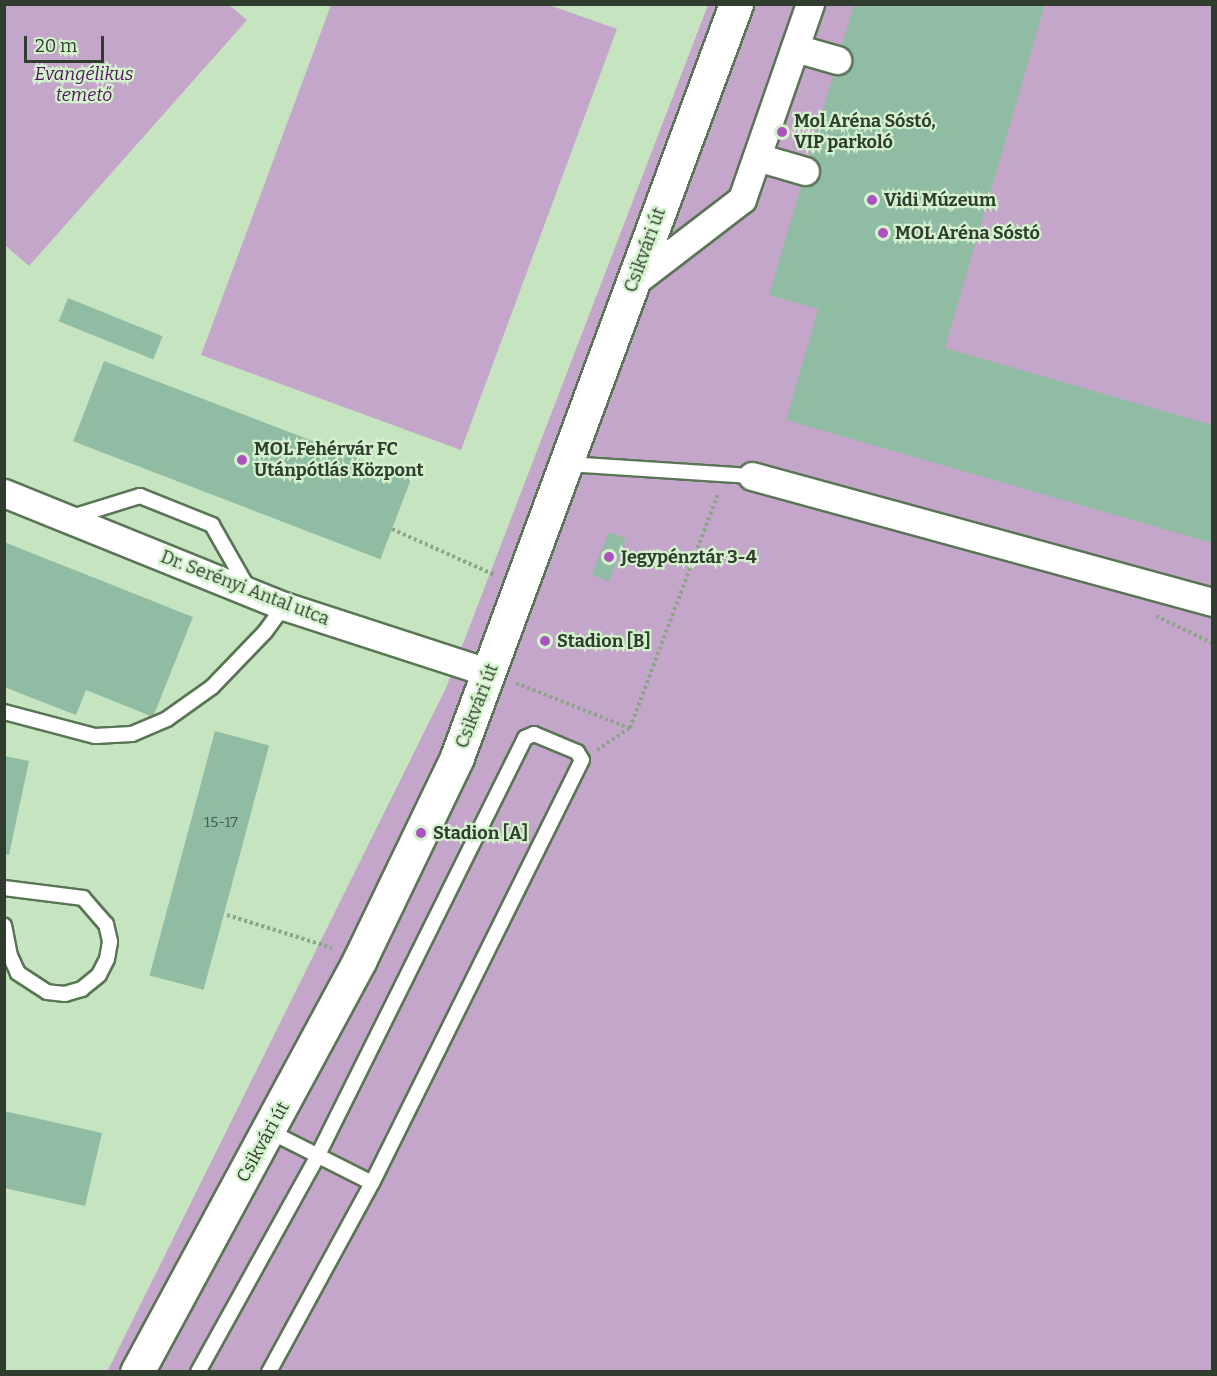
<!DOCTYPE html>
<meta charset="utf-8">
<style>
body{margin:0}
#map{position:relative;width:1217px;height:1376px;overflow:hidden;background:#c6e4c0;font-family:Bitter,serif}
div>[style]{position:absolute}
.green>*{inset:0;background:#c5a6cb}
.building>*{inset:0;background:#90bca3;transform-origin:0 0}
.path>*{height:4px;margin-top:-2px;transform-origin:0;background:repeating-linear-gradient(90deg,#8da489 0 3px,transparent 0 6px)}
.roads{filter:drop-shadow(2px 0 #5a7555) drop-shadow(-2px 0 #5a7555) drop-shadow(0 2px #5a7555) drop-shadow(0 -2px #5a7555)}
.lane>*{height:14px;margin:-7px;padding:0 7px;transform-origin:7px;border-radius:7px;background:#fff}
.street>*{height:27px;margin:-13.5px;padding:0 13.5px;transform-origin:13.5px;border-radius:13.5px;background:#fff}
.secondary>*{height:33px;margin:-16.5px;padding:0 16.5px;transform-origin:16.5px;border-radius:16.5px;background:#fff}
.dots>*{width:16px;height:16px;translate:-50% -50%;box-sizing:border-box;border:3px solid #d3f2cd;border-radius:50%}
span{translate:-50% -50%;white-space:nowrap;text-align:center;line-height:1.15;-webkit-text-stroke:4.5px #d3f2cd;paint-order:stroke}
.number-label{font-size:15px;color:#485c4b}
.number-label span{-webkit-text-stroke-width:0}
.park-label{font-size:18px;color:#4f185a;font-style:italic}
.poi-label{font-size:18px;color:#303c2e;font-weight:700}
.left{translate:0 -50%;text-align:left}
.street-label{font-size:18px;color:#303c2e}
.frame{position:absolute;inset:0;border:6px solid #303c2e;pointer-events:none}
.scale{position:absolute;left:24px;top:36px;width:80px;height:27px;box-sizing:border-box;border:3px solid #303c2e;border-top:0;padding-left:8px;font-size:18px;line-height:21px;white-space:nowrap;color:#303c2e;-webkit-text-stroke:4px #d3f2cd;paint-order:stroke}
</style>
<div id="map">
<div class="green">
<div style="clip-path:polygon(5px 4px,229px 5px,247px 20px,29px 266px,5px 245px)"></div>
<div style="clip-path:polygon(331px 5px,549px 5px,617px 29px,461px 450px,201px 355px)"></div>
<div style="clip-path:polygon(708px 5px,1212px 5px,1212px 1371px,107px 1372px,446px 688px)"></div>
</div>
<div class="building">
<div style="clip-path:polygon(854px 4px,1045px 4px,945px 348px,1212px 425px,1212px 543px,786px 420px,818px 309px,769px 295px)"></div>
<div style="left:68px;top:298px;width:102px;height:25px;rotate:22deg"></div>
<div style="left:104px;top:361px;width:329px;height:86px;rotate:21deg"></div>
<div style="left:609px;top:532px;width:18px;height:46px;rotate:22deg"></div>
<div style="clip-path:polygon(4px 542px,193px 617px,153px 717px,86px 690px,76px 715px,4px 687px)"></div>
<div style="left:215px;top:731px;width:56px;height:253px;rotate:15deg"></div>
<div style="clip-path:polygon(4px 756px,29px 761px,9px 855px,4px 854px)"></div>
<div style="clip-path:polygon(4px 1111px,102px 1133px,85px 1206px,4px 1188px)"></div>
</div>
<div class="path">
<div style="left:392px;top:529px;width:113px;rotate:24.1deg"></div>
<div style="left:1156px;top:616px;width:62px;rotate:25.7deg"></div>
<div style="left:516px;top:683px;width:122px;rotate:21.7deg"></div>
<div style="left:597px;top:750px;width:40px;rotate:-34deg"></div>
<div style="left:630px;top:728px;width:250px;rotate:-69.4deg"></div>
<div style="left:227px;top:915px;width:110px;rotate:17.4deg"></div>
</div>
<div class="roads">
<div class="lane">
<div style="left:567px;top:464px;width:185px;rotate:3.7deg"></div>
<div style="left:72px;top:517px;width:71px;rotate:-17.2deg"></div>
<div style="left:140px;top:496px;width:78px;rotate:21.9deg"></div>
<div style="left:212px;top:525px;width:73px;rotate:60.3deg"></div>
<div style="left:4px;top:712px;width:94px;rotate:14.8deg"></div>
<div style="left:95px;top:736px;width:37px;rotate:-3deg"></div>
<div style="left:132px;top:734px;width:38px;rotate:-23deg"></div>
<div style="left:167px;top:719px;width:55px;rotate:-35.4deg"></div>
<div style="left:212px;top:687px;width:76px;rotate:-46.1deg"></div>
<div style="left:265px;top:632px;width:32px;rotate:-54deg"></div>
<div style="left:4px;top:888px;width:80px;rotate:7.2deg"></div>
<div style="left:83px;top:898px;width:35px;rotate:49deg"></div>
<div style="left:106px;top:924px;width:18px;rotate:77deg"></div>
<div style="left:110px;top:942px;width:17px;rotate:100deg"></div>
<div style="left:107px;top:959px;width:18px;rotate:117deg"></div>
<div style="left:99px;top:975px;width:22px;rotate:141deg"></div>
<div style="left:82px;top:989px;width:18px;rotate:164deg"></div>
<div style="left:65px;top:994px;width:18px;rotate:-174deg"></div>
<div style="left:47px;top:992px;width:35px;rotate:-147deg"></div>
<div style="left:18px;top:973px;width:19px;rotate:-115deg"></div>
<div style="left:10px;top:956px;width:31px;rotate:-101deg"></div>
<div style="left:269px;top:1131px;width:115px;rotate:26.8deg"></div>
<div style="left:198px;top:1372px;width:246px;rotate:-61deg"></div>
<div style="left:317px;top:1157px;width:468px;rotate:-63.6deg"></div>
<div style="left:525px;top:738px;width:10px;rotate:-24deg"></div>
<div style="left:534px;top:734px;width:47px;rotate:22.7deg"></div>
<div style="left:577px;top:752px;width:9px;rotate:58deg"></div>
<div style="left:582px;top:760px;width:472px;rotate:116.4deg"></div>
<div style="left:372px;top:1183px;width:215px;rotate:118.6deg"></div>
</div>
<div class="street">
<div style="left:795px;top:48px;width:44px;rotate:15.9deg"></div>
<div style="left:757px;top:157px;width:50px;rotate:16.3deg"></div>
<div style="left:634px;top:282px;width:136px;rotate:-37.5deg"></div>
<div style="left:742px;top:199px;width:207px;rotate:-70.8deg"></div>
<div style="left:752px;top:476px;width:477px;rotate:15.3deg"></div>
<div style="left:4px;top:493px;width:302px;rotate:22deg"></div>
<div style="left:284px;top:606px;width:217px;rotate:18deg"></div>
</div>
<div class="secondary">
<div style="left:137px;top:1372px;width:469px;rotate:-61.6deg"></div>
<div style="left:360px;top:959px;width:224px;rotate:-64.3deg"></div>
<div style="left:457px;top:757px;width:803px;rotate:-69.67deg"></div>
</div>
</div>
<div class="dots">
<div style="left:782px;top:132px;background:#ad53bf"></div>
<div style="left:872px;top:200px;background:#ad53bf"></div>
<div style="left:883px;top:233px;background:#ad53bf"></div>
<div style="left:242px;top:460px;background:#ad53bf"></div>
<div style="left:609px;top:557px;background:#ad53bf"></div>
<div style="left:545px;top:641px;background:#ad53bf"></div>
<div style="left:421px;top:833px;background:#ad53bf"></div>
</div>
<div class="number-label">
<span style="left:221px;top:823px">15-17</span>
</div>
<div class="park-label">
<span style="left:84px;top:85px">Evangélikus<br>temető</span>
</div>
<div class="poi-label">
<span class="left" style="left:794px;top:132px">Mol Aréna Sóstó,<br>VIP parkoló</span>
<span class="left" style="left:884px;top:200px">Vidi Múzeum</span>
<span class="left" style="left:895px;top:233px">MOL Aréna Sóstó</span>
<span class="left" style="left:254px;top:460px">MOL Fehérvár FC<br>Utánpótlás Központ</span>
<span class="left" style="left:621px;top:557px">Jegypénztár 3-4</span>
<span class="left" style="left:557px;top:641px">Stadion [B]</span>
<span class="left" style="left:433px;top:833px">Stadion [A]</span>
</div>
<div class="street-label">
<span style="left:645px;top:250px;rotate:-70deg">Csikvári út</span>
<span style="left:245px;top:588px;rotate:21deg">Dr. Serényi Antal utca</span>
<span style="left:477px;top:706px;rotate:-69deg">Csikvári út</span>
<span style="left:263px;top:1142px;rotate:-61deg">Csikvári út</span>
</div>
<div class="frame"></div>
<div class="scale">20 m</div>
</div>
